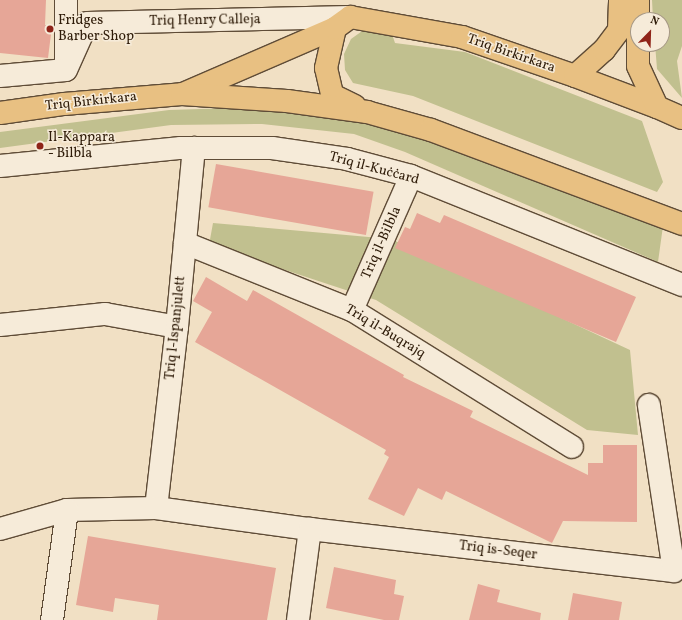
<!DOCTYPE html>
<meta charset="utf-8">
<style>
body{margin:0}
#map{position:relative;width:682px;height:620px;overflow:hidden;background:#f1e0c4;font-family:Vollkorn,serif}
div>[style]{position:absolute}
.green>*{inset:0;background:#c1c08f}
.building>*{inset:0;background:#e6a697;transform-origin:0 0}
.roads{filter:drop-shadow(1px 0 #5f4c37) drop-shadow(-1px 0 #5f4c37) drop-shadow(0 1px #5f4c37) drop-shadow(0 -1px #5f4c37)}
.minor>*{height:22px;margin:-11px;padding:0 11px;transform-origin:11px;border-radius:11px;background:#f6ebd9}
.primary>*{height:22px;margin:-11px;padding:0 11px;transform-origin:11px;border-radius:11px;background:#e8c082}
.trunk>*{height:22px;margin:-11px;padding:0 11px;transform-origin:11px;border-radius:11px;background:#e8c082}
.dots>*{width:11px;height:11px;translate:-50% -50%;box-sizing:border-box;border:2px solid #f6ebd9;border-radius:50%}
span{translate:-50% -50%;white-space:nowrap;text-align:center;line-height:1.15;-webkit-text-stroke:3px #f6ebd9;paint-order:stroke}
.poi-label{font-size:14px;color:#2e1b08}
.left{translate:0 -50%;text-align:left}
.street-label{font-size:14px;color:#2e1b08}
.north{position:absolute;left:630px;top:12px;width:40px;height:40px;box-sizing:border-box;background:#f6ebd9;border:1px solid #a69885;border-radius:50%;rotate:23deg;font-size:11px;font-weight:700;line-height:16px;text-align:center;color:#2e1b08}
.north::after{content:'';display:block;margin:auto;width:14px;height:18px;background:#8f2418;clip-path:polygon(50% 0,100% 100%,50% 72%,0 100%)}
</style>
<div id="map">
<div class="green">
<div style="clip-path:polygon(652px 0,682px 0,682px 46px,677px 61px,682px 98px,657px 69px,655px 44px,662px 44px,662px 20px,653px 20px)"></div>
<div style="clip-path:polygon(365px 29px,391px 31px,395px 43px,465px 52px,642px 121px,663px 182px,657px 192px,413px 96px,353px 83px,345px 70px,344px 54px,351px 39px)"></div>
<div style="clip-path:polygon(265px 107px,360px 119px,410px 132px,663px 226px,658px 262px,405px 152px,354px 134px,262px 124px,171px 125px,0 148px,0 132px,169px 110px)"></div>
<div style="clip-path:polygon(213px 223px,391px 239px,630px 350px,638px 435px,587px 430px,376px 300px,209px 245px)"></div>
</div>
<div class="building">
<div style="clip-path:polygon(0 0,46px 0,45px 25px,52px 26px,48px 58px,0 53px)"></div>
<div style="left:216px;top:164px;width:160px;height:44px;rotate:10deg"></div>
<div style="clip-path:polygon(417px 213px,440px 223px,444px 215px,636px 297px,616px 342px,395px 248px,405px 227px,410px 229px)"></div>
<div style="clip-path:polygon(206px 277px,247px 301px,253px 290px,404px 375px,403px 377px,473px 411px,470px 417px,588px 475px,588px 463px,603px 463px,603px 445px,637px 445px,637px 522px,563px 521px,552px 543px,446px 491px,442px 500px,418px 488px,404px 516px,368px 499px,389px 457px,384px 454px,386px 450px,195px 342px,212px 312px,193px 301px)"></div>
<div style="clip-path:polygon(88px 536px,276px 568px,267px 620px,157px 620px,159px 605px,115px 598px,113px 612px,76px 605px)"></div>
<div style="clip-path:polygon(334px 567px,396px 580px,394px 594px,404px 596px,399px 620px,384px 620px,326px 608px)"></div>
<div style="clip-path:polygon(478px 584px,500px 590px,497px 602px,541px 613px,540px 620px,469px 620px)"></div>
<div style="clip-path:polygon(573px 593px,622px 602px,619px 620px,568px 620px)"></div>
</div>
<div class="roads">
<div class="minor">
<div style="left:66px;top:0;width:62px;rotate:90deg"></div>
<div style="left:66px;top:70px;width:51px;rotate:-65.9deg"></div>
<div style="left:87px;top:23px;width:263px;rotate:-1.3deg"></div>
<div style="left:0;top:76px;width:66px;rotate:-5.2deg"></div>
<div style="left:0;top:166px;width:182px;rotate:-5.7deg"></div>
<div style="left:181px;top:148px;width:91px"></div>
<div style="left:272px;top:148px;width:76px;rotate:8.3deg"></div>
<div style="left:347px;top:159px;width:66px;rotate:14.9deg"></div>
<div style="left:411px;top:176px;width:292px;rotate:21.9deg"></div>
<div style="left:185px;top:243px;width:180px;rotate:21.9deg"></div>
<div style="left:352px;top:310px;width:259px;rotate:31.9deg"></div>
<div style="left:352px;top:310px;width:146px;rotate:-66.2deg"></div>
<div style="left:0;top:325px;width:106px;rotate:-6deg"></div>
<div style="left:105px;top:314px;width:73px;rotate:10.2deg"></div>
<div style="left:156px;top:508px;width:182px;rotate:-83.4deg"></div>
<div style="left:177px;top:327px;width:180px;rotate:-84.6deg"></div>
<div style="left:0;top:529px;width:70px;rotate:-15.8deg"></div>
<div style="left:67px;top:510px;width:89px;rotate:-1.3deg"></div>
<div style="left:156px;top:508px;width:155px;rotate:7.8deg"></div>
<div style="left:310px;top:529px;width:366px;rotate:6.6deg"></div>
<div style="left:674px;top:571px;width:168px;rotate:-98.6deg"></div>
<div style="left:52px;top:620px;width:111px;rotate:-82.2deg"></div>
<div style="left:298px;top:620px;width:92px;rotate:-82.5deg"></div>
</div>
<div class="primary">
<div style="left:335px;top:28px;width:41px;rotate:102.7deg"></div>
<div style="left:326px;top:68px;width:28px;rotate:77deg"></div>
<div style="left:332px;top:95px;width:25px;rotate:26deg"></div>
<div style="left:185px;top:93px;width:163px;rotate:-23.4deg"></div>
<div style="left:335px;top:28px;width:19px;rotate:-36deg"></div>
<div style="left:350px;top:17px;width:114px;rotate:10.1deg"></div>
<div style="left:462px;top:37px;width:120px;rotate:19deg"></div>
<div style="left:575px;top:76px;width:88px;rotate:20.7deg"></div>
<div style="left:657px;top:107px;width:27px;rotate:24deg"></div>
<div style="left:0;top:113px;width:65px;rotate:-8deg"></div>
<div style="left:64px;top:104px;width:118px;rotate:-4.8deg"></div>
<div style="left:182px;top:94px;width:105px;rotate:3.8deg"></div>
<div style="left:287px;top:101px;width:81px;rotate:7.8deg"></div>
<div style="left:367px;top:112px;width:66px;rotate:15.7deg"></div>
<div style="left:431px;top:130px;width:268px;rotate:20.5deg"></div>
</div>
<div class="trunk">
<div style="left:638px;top:0;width:66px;rotate:90deg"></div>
<div style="left:638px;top:66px;width:45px;rotate:65.1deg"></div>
<div style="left:575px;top:76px;width:39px;rotate:-42deg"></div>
<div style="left:604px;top:50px;width:25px;rotate:-53deg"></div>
<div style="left:619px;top:30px;width:30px;rotate:-88deg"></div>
</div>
</div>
<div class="dots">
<div style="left:50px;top:29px;background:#8f2418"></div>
<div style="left:40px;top:146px;background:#8f2418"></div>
</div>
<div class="poi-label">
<span class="left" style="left:58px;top:29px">Fridges<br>Barber Shop</span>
<span class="left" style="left:48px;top:146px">Il-Kappara<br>- Bilbla</span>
</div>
<div class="street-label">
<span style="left:205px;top:21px;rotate:-1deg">Triq Henry Calleja</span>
<span style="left:511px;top:54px;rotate:19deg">Triq Birkirkara</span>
<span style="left:91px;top:102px;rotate:-6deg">Triq Birkirkara</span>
<span style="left:374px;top:169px;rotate:15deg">Triq il-Kuċċard</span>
<span style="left:382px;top:243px;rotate:-66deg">Triq il-Bilbla</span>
<span style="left:176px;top:328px;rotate:-84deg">Triq l-Ispanjulett</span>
<span style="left:385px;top:332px;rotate:31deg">Triq il-Buqrajq</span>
<span style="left:498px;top:551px;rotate:7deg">Triq is-Seqer</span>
</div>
<div class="north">N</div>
</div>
